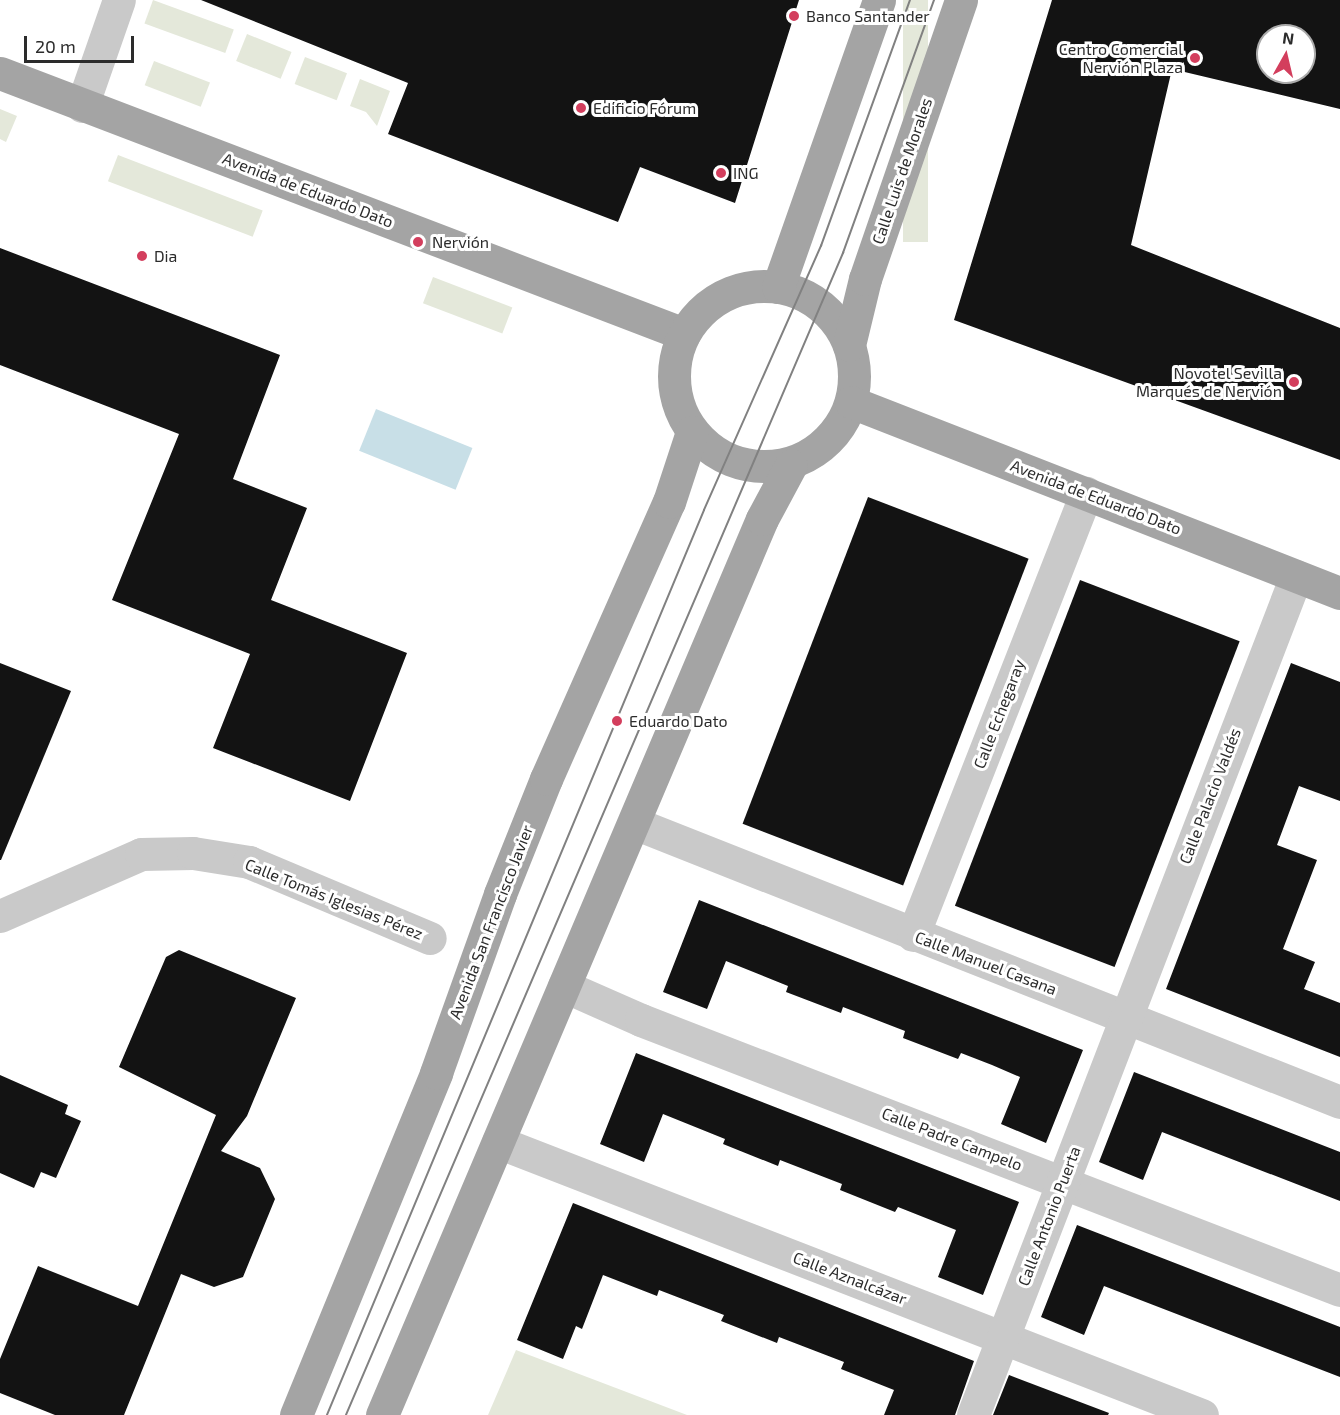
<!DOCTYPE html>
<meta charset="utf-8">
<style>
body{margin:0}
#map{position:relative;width:1340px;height:1415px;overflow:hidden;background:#fff;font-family:"Exo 2",sans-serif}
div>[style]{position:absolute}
.green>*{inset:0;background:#e4e8da;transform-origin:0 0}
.water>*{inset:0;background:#c8dfe7;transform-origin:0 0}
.building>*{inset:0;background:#131313;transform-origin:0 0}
.street>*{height:33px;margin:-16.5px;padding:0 16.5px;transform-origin:16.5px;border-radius:16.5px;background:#c9c9c9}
.primary>*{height:33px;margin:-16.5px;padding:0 16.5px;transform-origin:16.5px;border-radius:16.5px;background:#a4a4a4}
.primary>.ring{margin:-16.5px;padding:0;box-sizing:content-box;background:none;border:33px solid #a4a4a4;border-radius:50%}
.tram>*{height:1.5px;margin:-0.75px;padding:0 0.75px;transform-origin:0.75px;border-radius:0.75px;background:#818181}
.dots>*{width:16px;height:16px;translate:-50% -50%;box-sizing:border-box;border:3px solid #fff;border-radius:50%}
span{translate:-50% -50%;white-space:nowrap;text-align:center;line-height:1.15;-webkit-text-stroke:6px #fff;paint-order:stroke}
.poi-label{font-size:16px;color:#2c2c2c}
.left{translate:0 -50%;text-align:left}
.right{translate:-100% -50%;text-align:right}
.street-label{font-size:16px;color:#2c2c2c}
.north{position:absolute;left:1256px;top:24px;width:60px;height:60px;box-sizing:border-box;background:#fff;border:2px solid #ababab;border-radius:50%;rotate:8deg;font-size:16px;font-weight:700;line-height:24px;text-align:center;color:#2c2c2c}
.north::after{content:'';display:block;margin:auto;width:21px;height:27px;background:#d33e5d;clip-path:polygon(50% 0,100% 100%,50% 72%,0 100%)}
.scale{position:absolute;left:24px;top:36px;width:110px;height:27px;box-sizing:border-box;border:3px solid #2c2c2c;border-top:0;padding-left:8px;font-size:18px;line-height:21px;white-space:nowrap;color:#2c2c2c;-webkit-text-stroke:4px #fff;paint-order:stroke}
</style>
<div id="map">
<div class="green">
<div style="left:153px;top:0;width:86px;height:25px;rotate:20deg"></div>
<div style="left:903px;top:0;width:25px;height:242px"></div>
<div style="left:247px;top:34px;width:48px;height:29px;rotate:22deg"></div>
<div style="left:305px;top:57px;width:45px;height:29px;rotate:21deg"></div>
<div style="left:154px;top:61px;width:60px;height:26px;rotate:21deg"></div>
<div style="clip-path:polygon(360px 79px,390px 91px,377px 126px,366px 112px,350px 106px)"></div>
<div style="clip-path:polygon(0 109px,17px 116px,6px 142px,0 139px)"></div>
<div style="left:118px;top:155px;width:155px;height:28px;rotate:21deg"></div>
<div style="left:433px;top:277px;width:85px;height:28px;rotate:21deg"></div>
<div style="clip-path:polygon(516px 1350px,687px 1415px,488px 1415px)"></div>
</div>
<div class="water">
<div style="left:376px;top:409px;width:104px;height:45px;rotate:22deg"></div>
</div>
<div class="building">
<div style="clip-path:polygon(201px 0,799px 0,735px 203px,640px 167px,618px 222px,388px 134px,408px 83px)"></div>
<div style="clip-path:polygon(evenodd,1052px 0,1340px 0,1340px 109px,1172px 69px,1131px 245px,1340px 328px,1340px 460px,954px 320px,1052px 0,1268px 36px,1304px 36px,1304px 72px,1268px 72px,1268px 36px)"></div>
<div style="clip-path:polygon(0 248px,280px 355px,233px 479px,307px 508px,271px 600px,407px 653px,350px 801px,213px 748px,250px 654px,112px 600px,179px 434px,0 365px)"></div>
<div style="left:868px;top:497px;width:172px;height:350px;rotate:21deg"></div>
<div style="left:1080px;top:580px;width:171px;height:349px;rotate:21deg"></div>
<div style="clip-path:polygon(0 663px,71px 691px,1px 860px,0 860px)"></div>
<div style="clip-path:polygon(1291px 663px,1340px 682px,1340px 801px,1299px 786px,1277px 845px,1317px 860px,1283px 949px,1315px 962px,1304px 989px,1340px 1003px,1340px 1057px,1166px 989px)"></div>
<div style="clip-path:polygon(699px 900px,1083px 1050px,1046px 1143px,1001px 1124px,1020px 1077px,992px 1065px,961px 1053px,958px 1059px,903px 1038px,905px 1031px,843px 1007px,841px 1013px,786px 992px,788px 986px,726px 961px,707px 1009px,663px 992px)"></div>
<div style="clip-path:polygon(179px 950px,296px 998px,247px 1116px,221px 1151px,260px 1168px,275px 1199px,243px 1277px,214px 1287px,181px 1274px,124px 1415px,55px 1415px,0 1393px,0 1359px,38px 1266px,138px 1306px,216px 1115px,119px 1067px,166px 957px)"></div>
<div style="clip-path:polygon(636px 1053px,1019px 1202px,983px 1295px,938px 1277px,956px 1230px,898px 1207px,895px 1212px,840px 1190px,842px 1184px,780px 1160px,778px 1166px,723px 1144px,725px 1139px,663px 1114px,644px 1162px,600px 1144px)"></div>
<div style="clip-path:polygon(1134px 1072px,1340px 1152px,1340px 1201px,1162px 1132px,1143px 1180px,1099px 1162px)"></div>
<div style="clip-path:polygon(0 1075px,68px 1105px,65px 1114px,81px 1121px,56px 1178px,41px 1172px,34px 1188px,0 1173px)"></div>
<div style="clip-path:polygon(573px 1203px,974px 1361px,955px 1415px,884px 1415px,894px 1390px,841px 1369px,844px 1362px,779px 1337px,777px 1343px,721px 1321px,724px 1315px,659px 1290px,657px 1296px,603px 1275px,582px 1329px,576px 1326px,563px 1359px,517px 1340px)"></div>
<div style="clip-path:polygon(1077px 1225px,1340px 1327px,1340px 1377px,1104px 1286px,1084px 1335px,1041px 1317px)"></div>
<div style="clip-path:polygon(1009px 1375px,1109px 1413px,1108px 1415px,993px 1415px)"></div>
</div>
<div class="street">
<div style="left:82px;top:106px;width:112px;rotate:-70.8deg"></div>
<div style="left:634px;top:823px;width:759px;rotate:21.56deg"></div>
<div style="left:0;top:916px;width:154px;rotate:-23.7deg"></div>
<div style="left:141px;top:854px;width:52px;rotate:-1.1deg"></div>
<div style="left:193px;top:853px;width:57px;rotate:9.1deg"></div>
<div style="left:249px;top:862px;width:196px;rotate:22.8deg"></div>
<div style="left:913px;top:935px;width:475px;rotate:-68.6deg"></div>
<div style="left:564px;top:986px;width:84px;rotate:23.8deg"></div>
<div style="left:641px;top:1020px;width:749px;rotate:21.12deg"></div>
<div style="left:498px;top:1142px;width:755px;rotate:21.2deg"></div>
<div style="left:973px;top:1415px;width:899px;rotate:-68.94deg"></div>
</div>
<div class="primary">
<div style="left:0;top:73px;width:732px;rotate:20.89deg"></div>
<div class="ring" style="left:674px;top:286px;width:147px;height:147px"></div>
<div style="left:778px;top:287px;width:304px;rotate:-70.6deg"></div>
<div style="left:849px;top:345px;width:68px;rotate:-76.4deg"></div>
<div style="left:865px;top:279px;width:295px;rotate:-71deg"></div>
<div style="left:851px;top:402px;width:525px;rotate:21.34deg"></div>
<div style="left:296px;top:1415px;width:370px;rotate:-67.7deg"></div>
<div style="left:436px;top:1073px;width:190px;rotate:-70.3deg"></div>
<div style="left:500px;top:894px;width:124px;rotate:-68.2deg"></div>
<div style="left:546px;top:779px;width:303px;rotate:-66.1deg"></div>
<div style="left:669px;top:502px;width:74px;rotate:-71.8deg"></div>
<div style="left:382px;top:1415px;width:973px;rotate:-67.02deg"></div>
<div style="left:762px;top:519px;width:61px;rotate:-61.8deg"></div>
</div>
<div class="tram">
<div style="left:327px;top:1415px;width:980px;rotate:-67.38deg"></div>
<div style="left:704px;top:510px;width:289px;rotate:-66.1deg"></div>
<div style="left:821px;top:246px;width:262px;rotate:-70.1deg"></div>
<div style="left:346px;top:1415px;width:1264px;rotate:-66.84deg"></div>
<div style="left:843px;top:253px;width:269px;rotate:-70.2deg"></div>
</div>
<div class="dots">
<div style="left:794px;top:16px;background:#d33e5d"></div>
<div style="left:1195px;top:58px;background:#d33e5d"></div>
<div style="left:581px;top:108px;background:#d33e5d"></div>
<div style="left:721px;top:173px;background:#d33e5d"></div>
<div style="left:418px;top:242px;background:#d33e5d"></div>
<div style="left:142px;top:256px;background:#d33e5d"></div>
<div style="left:1294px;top:382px;background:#d33e5d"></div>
<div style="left:617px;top:721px;background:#d33e5d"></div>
</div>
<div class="poi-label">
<span class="left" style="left:806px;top:16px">Banco Santander</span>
<span class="right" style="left:1183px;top:58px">Centro Comercial<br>Nervión Plaza</span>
<span class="left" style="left:593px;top:108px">Edificio Fórum</span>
<span class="left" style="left:733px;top:173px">ING</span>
<span class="left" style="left:432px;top:242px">Nervión</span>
<span class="left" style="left:154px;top:256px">Dia</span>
<span class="right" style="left:1282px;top:382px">Novotel Sevilla<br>Marqués de Nervión</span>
<span class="left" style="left:629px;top:721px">Eduardo Dato</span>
</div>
<div class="street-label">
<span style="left:902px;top:171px;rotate:-71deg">Calle Luis de Morales</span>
<span style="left:308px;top:190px;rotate:21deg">Avenida de Eduardo Dato</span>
<span style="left:1096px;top:497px;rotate:21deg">Avenida de Eduardo Dato</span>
<span style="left:999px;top:714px;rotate:-69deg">Calle Echegaray</span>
<span style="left:1210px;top:796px;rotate:-69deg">Calle Palacio Valdés</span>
<span style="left:334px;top:899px;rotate:22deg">Calle Tomás Iglesias Pérez</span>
<span style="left:491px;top:922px;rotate:-69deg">Avenida San Francisco Javier</span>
<span style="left:986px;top:963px;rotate:21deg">Calle Manuel Casana</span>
<span style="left:952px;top:1139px;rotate:21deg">Calle Padre Campelo</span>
<span style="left:1049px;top:1216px;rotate:-69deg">Calle Antonio Puerta</span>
<span style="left:850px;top:1278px;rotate:21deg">Calle Aznalcázar</span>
</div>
<div class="north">N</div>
<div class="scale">20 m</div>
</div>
